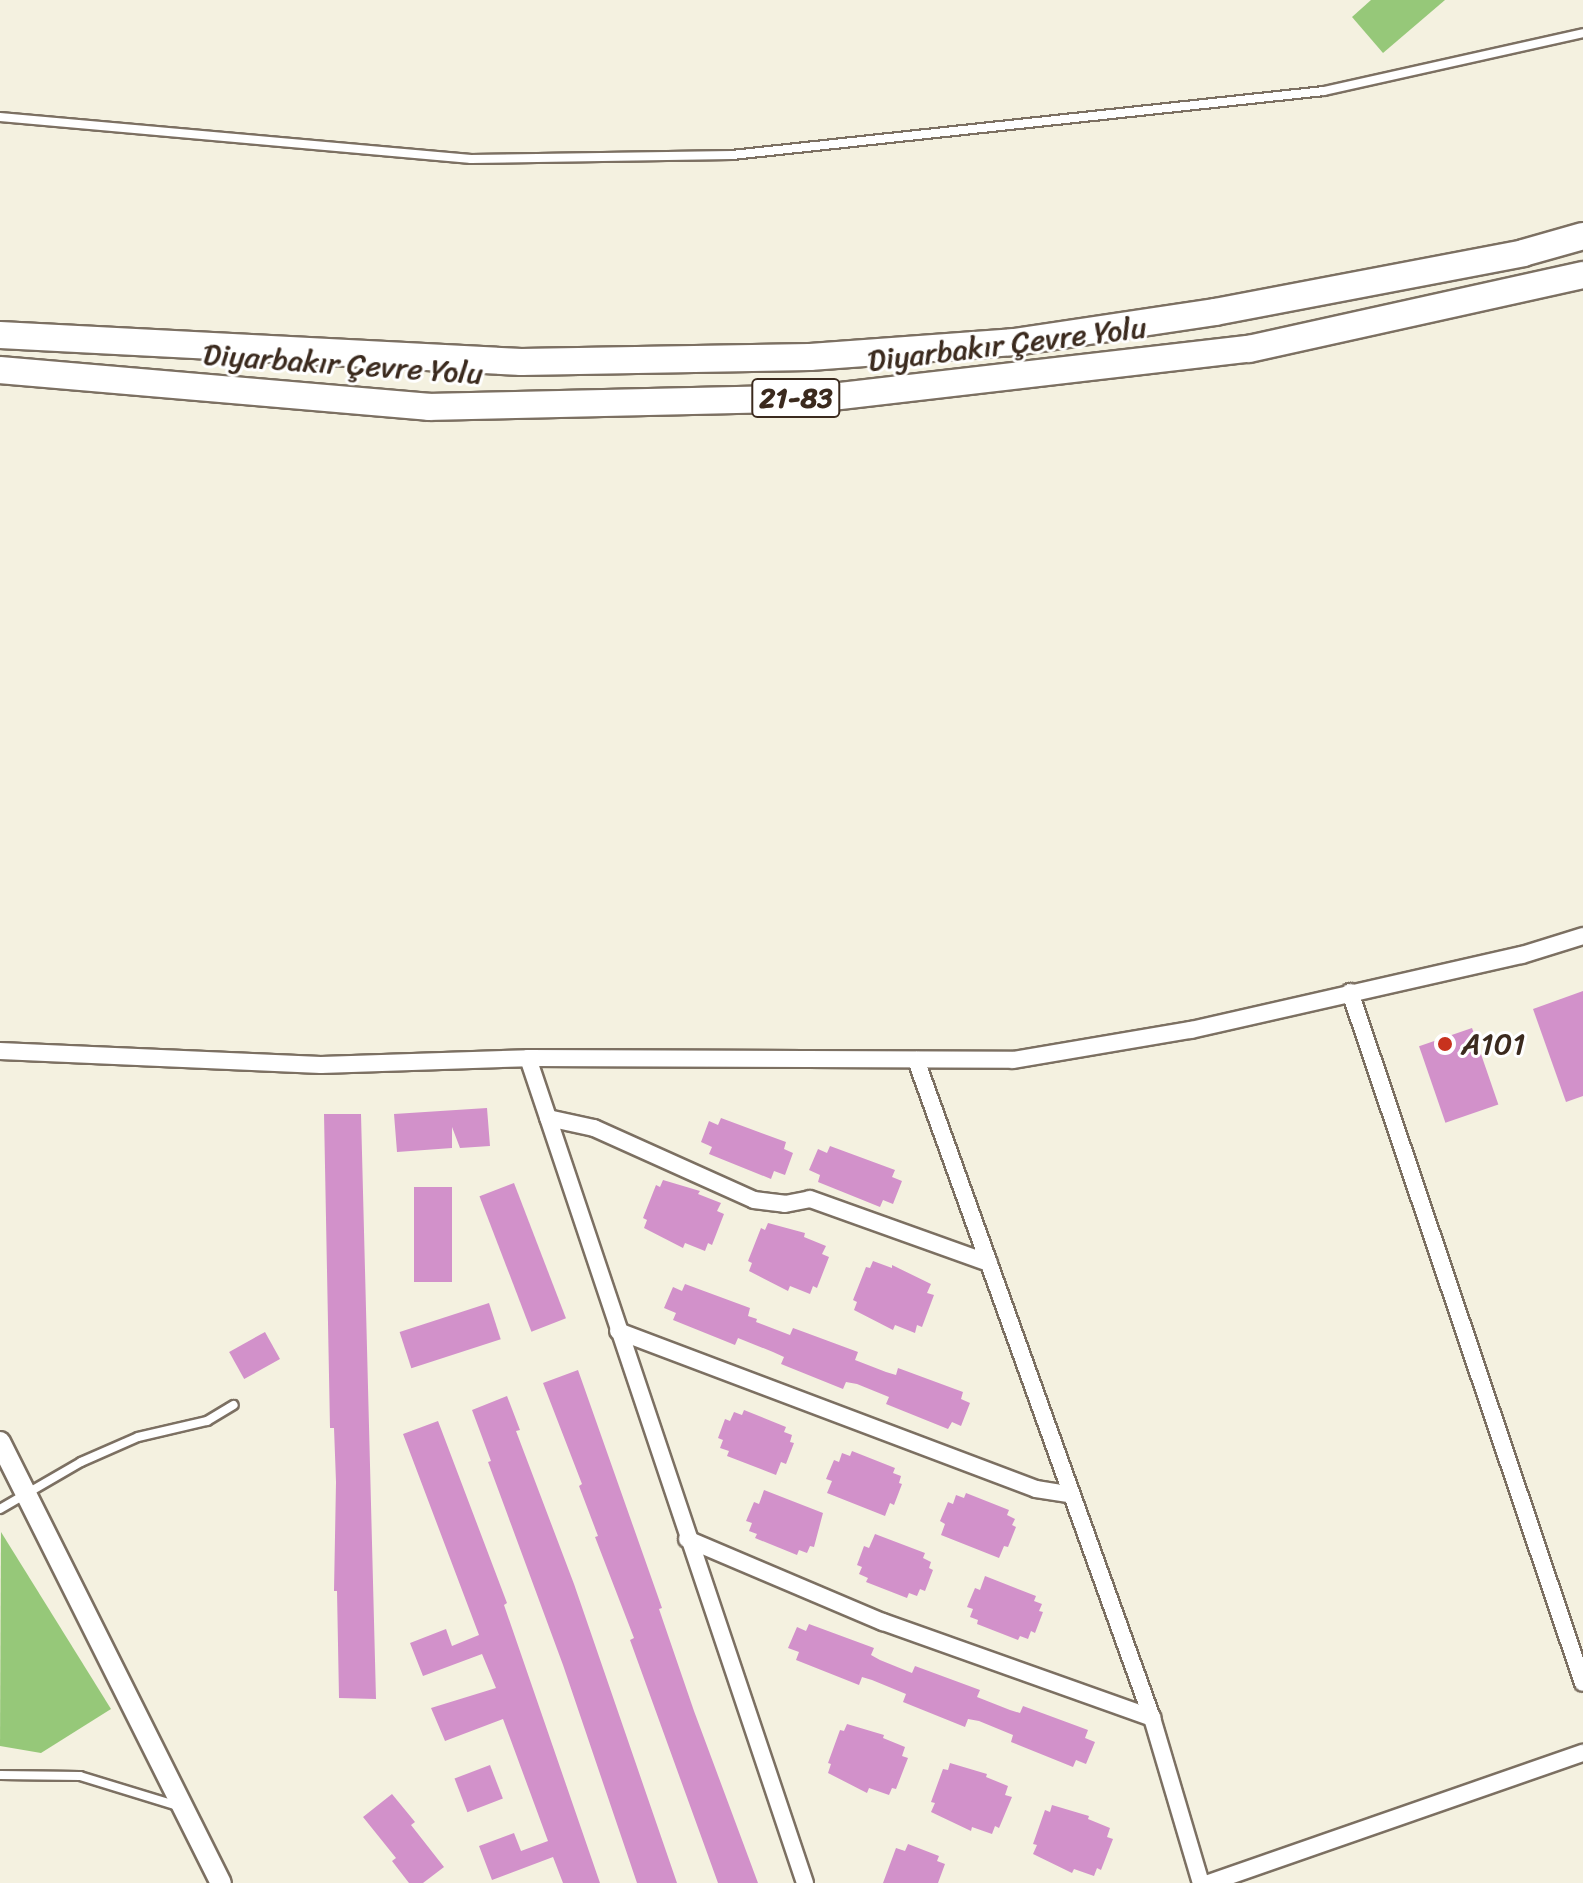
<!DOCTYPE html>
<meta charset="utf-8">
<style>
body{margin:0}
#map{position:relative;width:1583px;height:1883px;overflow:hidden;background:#f4f1e0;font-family:Sriracha,sans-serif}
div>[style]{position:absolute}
.green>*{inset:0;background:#96c879}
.building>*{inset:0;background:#d291ca;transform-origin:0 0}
.roads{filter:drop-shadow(2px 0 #7c7062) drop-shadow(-2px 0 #7c7062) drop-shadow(0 2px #7c7062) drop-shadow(0 -2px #7c7062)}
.service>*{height:8px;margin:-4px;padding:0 4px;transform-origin:4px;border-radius:4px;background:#fff}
.minor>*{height:16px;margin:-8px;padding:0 8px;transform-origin:8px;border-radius:8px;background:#fff}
.tertiary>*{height:20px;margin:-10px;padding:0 10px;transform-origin:10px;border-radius:10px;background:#fff}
.trunk>*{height:26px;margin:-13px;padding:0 13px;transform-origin:13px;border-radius:13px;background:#fff}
.dots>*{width:22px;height:22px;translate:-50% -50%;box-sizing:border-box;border:4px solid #fff;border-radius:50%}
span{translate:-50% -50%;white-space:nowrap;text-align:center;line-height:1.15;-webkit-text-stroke:6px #fff;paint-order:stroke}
.shield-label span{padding:2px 6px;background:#fff;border:2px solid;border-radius:6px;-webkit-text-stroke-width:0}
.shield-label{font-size:28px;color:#3b2a1e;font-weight:700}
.street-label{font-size:30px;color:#3b2a1e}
.poi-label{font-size:30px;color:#3b2a1e}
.left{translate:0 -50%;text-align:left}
</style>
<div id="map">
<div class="green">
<div style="clip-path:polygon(1371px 0,1445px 0,1383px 53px,1352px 17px)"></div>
<div style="clip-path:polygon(1px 1532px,111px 1709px,41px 1753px,0 1746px)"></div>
</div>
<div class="building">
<div style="clip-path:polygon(1583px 991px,1583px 1096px,1566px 1102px,1533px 1009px)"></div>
<div style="left:1472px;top:1028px;width:81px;height:56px;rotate:71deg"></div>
<div style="clip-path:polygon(487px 1108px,490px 1146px,460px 1148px,452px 1127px,452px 1148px,397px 1152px,394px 1114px)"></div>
<div style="clip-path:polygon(324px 1114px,361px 1114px,376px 1699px,339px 1698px,337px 1591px,334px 1591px,336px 1482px,334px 1428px,330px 1428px)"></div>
<div style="clip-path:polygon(721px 1118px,786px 1142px,784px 1149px,793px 1153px,785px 1175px,774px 1171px,771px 1179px,709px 1154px,712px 1147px,701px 1142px,709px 1121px,718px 1125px)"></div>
<div style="clip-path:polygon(830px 1146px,895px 1170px,892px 1177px,902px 1181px,893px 1204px,883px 1200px,880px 1207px,818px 1182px,820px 1175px,809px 1170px,818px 1149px,827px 1153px)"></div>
<div style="clip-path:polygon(663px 1180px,700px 1191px,698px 1194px,721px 1203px,717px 1211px,724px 1214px,712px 1245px,708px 1243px,705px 1251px,685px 1243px,683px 1248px,644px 1228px,647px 1220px,643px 1218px,656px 1185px,660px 1187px)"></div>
<div style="left:514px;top:1183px;width:145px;height:37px;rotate:69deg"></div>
<div style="left:414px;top:1187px;width:38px;height:95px"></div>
<div style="clip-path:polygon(768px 1223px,805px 1233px,804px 1237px,826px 1246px,822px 1254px,829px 1257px,817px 1288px,813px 1286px,810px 1294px,790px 1286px,788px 1291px,749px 1271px,752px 1263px,748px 1261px,761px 1228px,765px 1230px)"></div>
<div style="clip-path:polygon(873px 1261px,892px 1268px,892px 1265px,931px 1284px,927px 1293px,934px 1295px,922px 1327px,917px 1325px,915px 1333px,895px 1325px,893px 1330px,854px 1310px,857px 1302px,853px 1300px,866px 1267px,870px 1268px)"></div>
<div style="clip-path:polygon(685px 1284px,750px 1308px,748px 1316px,757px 1319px,756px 1322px,790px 1335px,793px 1328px,804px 1332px,858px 1352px,855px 1360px,886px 1372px,896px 1375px,898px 1368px,963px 1392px,961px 1399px,970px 1403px,961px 1426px,952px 1422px,948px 1429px,886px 1404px,889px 1397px,857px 1384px,846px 1382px,843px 1389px,781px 1364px,784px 1357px,773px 1352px,738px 1338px,735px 1345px,673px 1320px,676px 1313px,664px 1308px,673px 1287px,682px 1291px)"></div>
<div style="left:489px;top:1303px;width:38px;height:94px;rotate:72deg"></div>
<div style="left:265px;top:1332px;width:31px;height:41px;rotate:61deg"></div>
<div style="clip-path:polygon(578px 1370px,662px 1608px,659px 1609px,694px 1711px,758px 1883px,718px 1883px,630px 1640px,634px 1638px,595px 1537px,598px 1536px,579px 1486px,582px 1484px,543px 1383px)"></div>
<div style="clip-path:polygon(507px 1396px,520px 1430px,516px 1431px,574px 1584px,677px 1883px,637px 1883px,563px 1665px,488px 1462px,491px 1461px,472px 1410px)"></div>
<div style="clip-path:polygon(744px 1410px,786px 1427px,784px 1432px,792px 1435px,790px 1442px,794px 1443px,786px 1464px,781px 1462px,776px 1475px,727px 1456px,729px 1451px,720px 1448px,723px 1440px,718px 1438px,725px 1419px,730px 1421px,734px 1412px,742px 1415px)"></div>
<div style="clip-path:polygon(438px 1421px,507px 1603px,504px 1605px,600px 1883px,563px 1883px,553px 1857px,492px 1880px,479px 1846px,514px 1833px,521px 1851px,548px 1841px,503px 1719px,445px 1741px,431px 1708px,496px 1688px,482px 1654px,423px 1676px,410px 1643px,446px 1629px,452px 1646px,479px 1635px,403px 1434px)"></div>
<div style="clip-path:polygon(852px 1451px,895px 1468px,893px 1473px,901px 1476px,899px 1483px,902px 1484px,894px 1505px,890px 1503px,885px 1516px,827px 1493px,832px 1481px,826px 1479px,834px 1460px,839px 1462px,842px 1453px,850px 1456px)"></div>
<div style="clip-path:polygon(764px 1490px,823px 1513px,814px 1547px,810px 1546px,807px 1553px,799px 1550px,797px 1555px,755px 1538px,757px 1534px,749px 1531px,752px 1523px,746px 1521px,754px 1502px,759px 1504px)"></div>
<div style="clip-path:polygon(966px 1493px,1009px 1510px,1007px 1515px,1015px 1519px,1012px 1525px,1016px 1527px,1008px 1547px,1004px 1546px,999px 1558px,941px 1535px,945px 1524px,940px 1521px,948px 1502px,953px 1504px,956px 1495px,964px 1498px)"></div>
<div style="clip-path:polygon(875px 1534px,925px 1553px,923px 1558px,931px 1562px,929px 1568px,933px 1570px,925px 1591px,920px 1589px,917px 1596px,909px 1593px,907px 1598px,866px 1582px,868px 1578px,859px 1574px,862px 1567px,857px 1565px,864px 1546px,869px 1548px)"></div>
<div style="clip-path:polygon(985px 1576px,1036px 1596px,1034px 1601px,1042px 1604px,1039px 1611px,1043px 1612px,1035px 1633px,1031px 1631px,1028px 1639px,1020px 1636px,1018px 1640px,977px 1624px,978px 1620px,970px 1617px,973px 1609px,967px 1607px,975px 1588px,980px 1590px)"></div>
<div style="clip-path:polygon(809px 1624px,874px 1648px,871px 1655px,880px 1660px,912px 1673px,915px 1666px,980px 1690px,977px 1697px,1010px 1710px,1020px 1713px,1023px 1706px,1088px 1730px,1085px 1738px,1095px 1742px,1086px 1764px,1076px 1760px,1073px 1767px,1011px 1742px,1013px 1735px,979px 1721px,968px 1719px,965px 1727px,903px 1702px,906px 1694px,872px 1680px,862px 1677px,859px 1685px,796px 1660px,799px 1652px,788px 1648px,797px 1627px,806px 1631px)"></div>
<div style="clip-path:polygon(847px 1724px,884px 1735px,883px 1738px,905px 1747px,902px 1756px,908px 1758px,896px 1789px,892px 1788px,889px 1795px,869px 1788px,867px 1793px,828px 1773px,831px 1764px,828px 1763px,840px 1730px,844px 1731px)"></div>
<div style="clip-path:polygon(950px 1763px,987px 1774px,986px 1777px,1008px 1786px,1005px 1795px,1012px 1797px,999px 1828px,995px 1826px,992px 1834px,972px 1827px,971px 1831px,931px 1812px,935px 1803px,931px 1802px,943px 1769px,948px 1770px)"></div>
<div style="left:490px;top:1765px;width:36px;height:38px;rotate:69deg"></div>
<div style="clip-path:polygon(392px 1794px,415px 1822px,411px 1825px,444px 1867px,423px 1883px,409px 1883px,392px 1861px,396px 1858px,363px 1817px)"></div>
<div style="clip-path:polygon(1052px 1805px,1089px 1816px,1088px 1819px,1110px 1828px,1107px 1837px,1113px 1839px,1101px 1870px,1097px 1868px,1094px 1876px,1074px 1869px,1072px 1873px,1033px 1854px,1037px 1845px,1033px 1844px,1045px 1810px,1050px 1812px)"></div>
<div style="clip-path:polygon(908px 1844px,939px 1856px,937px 1861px,945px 1864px,938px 1883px,883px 1883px,896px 1848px,905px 1851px)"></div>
</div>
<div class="roads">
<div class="service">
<div style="left:0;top:117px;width:473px;rotate:5.1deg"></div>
<div style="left:471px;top:159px;width:261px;rotate:-0.9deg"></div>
<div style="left:732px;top:155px;width:595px;rotate:-6.17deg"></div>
<div style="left:1324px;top:91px;width:265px;rotate:-12.6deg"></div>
<div style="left:0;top:1509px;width:94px;rotate:-30.1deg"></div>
<div style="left:81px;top:1462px;width:62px;rotate:-23.7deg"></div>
<div style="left:138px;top:1437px;width:71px;rotate:-13.1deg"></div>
<div style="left:207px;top:1421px;width:31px;rotate:-31deg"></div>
<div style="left:0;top:1775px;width:80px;rotate:0.7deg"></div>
<div style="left:80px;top:1776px;width:102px;rotate:17deg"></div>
</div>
<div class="minor">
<div style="left:1350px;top:992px;width:729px;rotate:71.37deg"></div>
<div style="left:0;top:1051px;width:321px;rotate:2.5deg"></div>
<div style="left:321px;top:1065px;width:207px;rotate:-1.9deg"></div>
<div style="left:528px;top:1058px;width:485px;rotate:0.2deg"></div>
<div style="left:1013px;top:1060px;width:181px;rotate:-9.6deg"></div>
<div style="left:1191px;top:1030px;width:339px;rotate:-12.8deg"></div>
<div style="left:1522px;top:955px;width:64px;rotate:-17.3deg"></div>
<div style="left:528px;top:1058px;width:870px;rotate:71.44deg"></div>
<div style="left:916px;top:1060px;width:699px;rotate:70.27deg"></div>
<div style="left:1152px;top:1718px;width:172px;rotate:73.5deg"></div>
<div style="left:548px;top:1118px;width:47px;rotate:12.3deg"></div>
<div style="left:594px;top:1128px;width:175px;rotate:24.2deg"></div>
<div style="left:754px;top:1200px;width:31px;rotate:7deg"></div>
<div style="left:785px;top:1204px;width:25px;rotate:-11deg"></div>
<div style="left:810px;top:1199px;width:190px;rotate:19.7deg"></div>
<div style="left:618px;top:1331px;width:447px;rotate:20.7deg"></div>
<div style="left:1036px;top:1489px;width:36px;rotate:9deg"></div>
<div style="left:687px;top:1539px;width:213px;rotate:23deg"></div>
<div style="left:883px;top:1622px;width:286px;rotate:19.6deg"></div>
<div style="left:1209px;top:1883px;width:396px;rotate:-19.2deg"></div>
</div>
<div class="tertiary">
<div style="left:0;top:1442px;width:493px;rotate:63.4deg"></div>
</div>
<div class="trunk">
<div style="left:0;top:335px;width:522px;rotate:2.97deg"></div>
<div style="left:521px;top:362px;width:289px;rotate:-1deg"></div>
<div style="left:810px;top:357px;width:206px;rotate:-4.2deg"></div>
<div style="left:1015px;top:342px;width:202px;rotate:-8.5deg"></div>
<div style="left:1215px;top:312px;width:314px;rotate:-10.8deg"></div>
<div style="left:1523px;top:253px;width:62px;rotate:-15.8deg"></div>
<div style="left:0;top:370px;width:431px;rotate:4.9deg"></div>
<div style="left:429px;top:407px;width:394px;rotate:-1.3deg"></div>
<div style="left:823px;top:398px;width:429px;rotate:-6.6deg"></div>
<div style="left:1249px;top:349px;width:342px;rotate:-12.5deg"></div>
</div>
</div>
<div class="dots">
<div style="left:1445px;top:1044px;background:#c8321e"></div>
</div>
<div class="shield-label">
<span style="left:796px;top:398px">21-83</span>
</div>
<div class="street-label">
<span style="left:1007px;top:344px;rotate:-7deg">Diyarbakır Çevre Yolu</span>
<span style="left:343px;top:364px;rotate:4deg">Diyarbakır Çevre Yolu</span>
</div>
<div class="poi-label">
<span class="left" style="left:1461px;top:1044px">A101</span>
</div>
</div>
